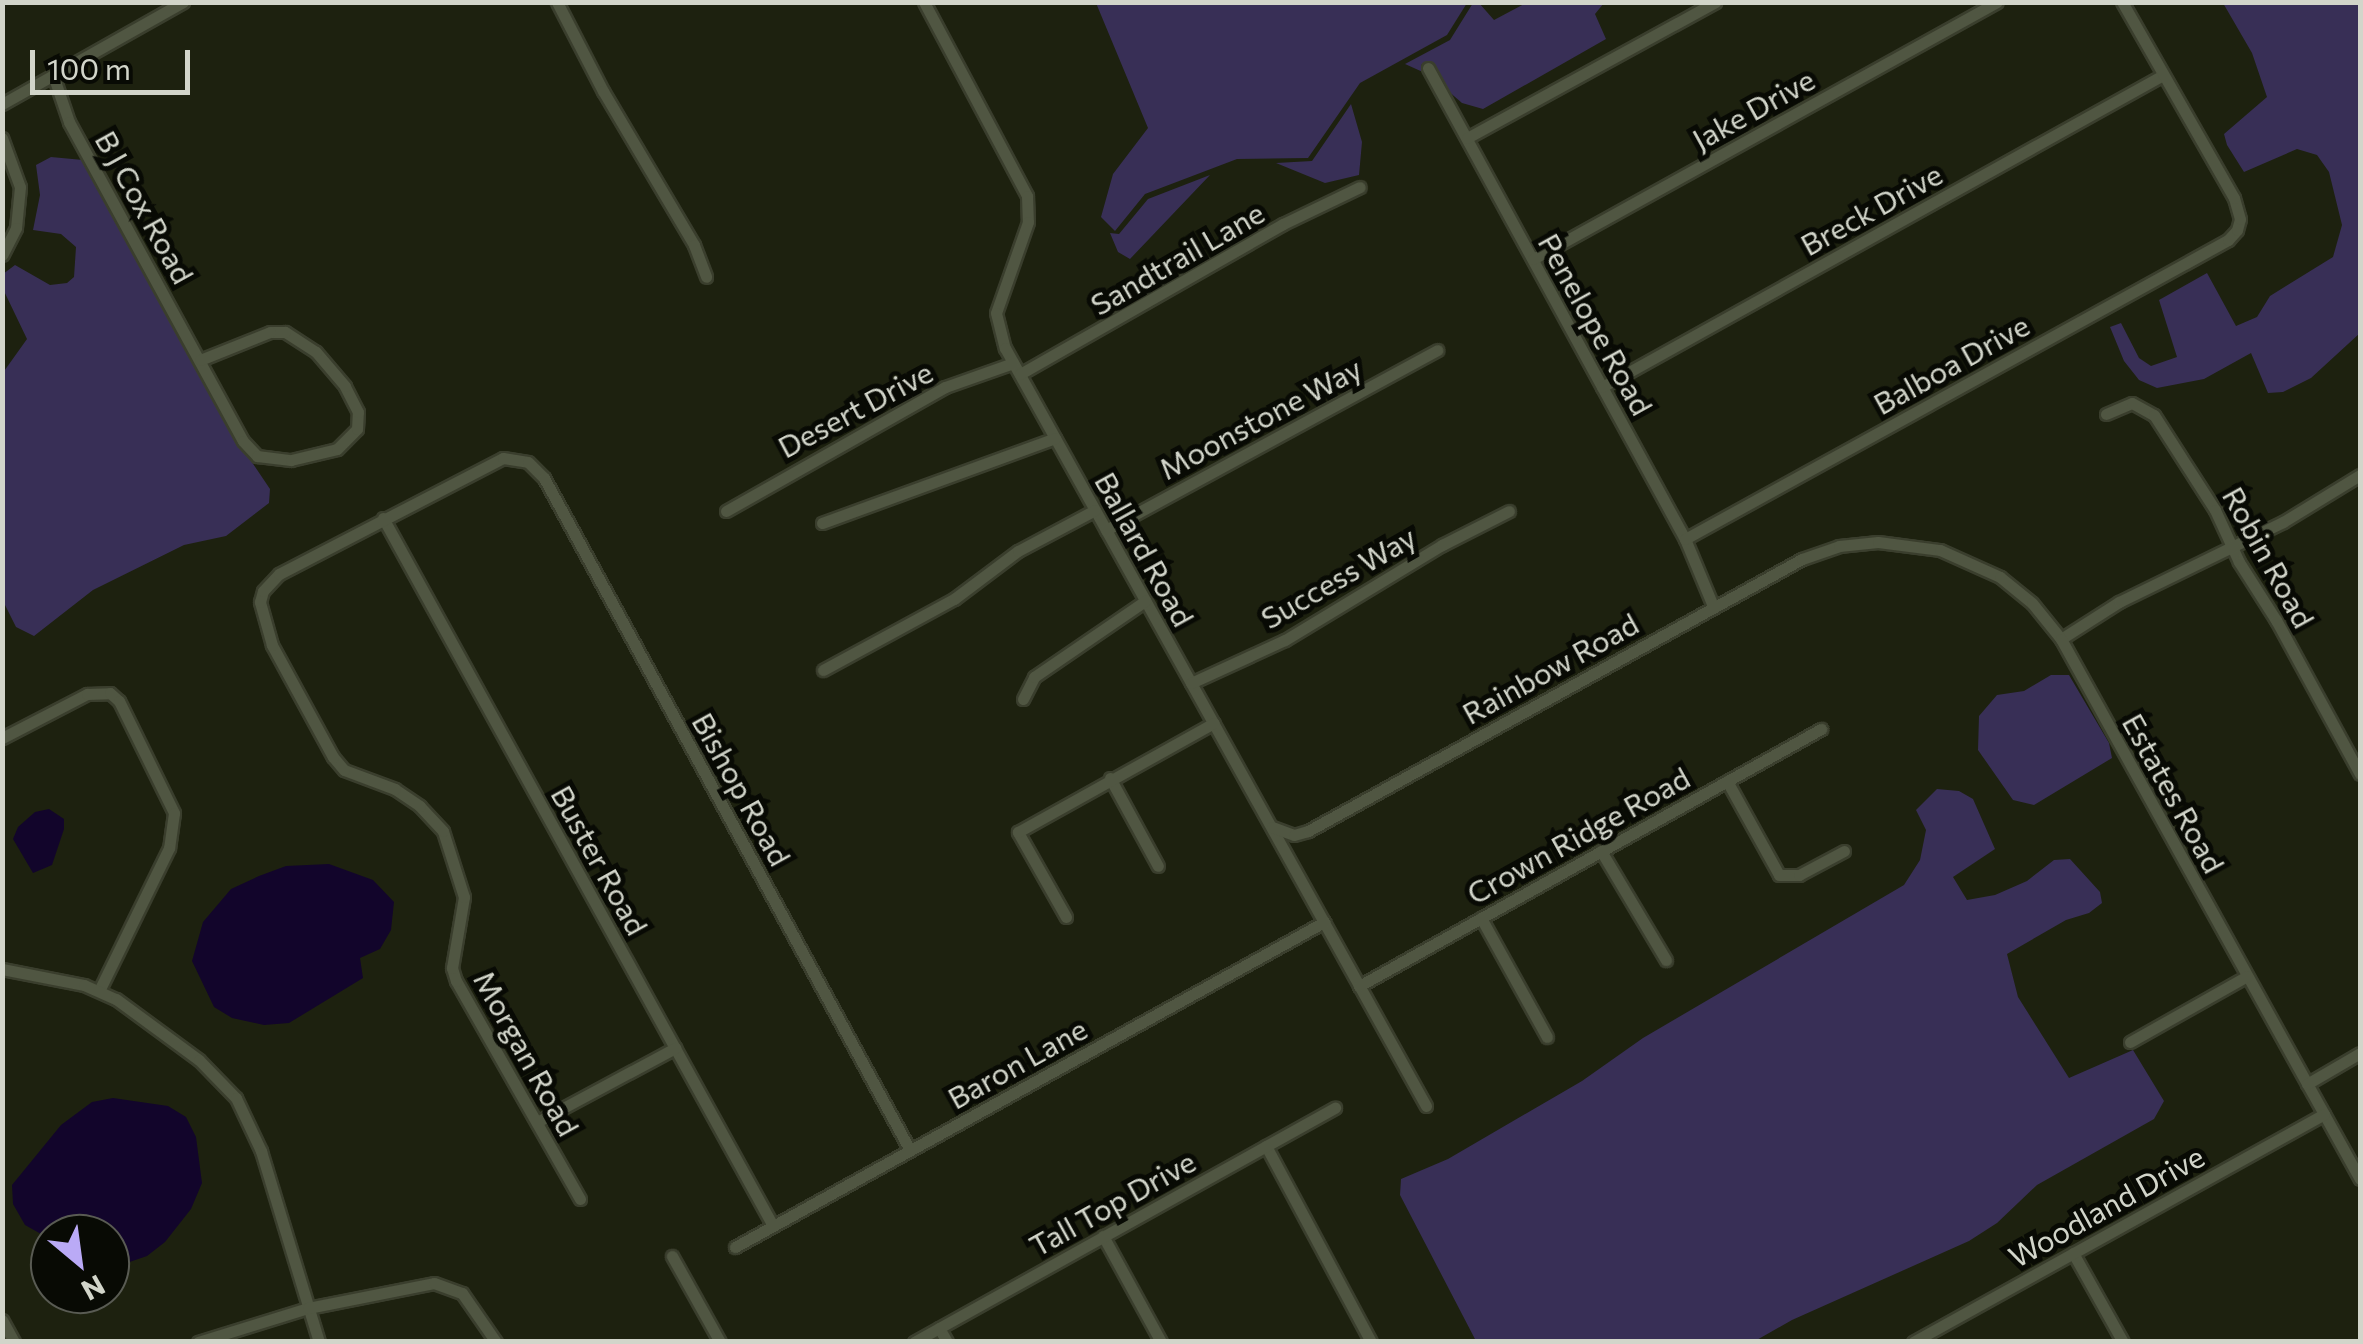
<!DOCTYPE html>
<style>
body{margin:0}
#map{position:relative;width:2363px;height:1344px;overflow:hidden;background:#1d210f;font-family:Commissioner,sans-serif}
div>[style]{position:absolute}
.green>*{inset:0;background:#382f56}
.water>*{inset:0;background:#12052b}
.roads{filter:drop-shadow(2px 0 #3a3e2d) drop-shadow(-2px 0 #3a3e2d) drop-shadow(0 2px #3a3e2d) drop-shadow(0 -2px #3a3e2d)}
.minor>*{height:11px;margin:-5.5px;padding:0 5.5px;transform-origin:5.5px;border-radius:5.5px;background:#505642}
span{translate:-50% -50%;white-space:nowrap;text-align:center;line-height:1.15;-webkit-text-stroke:10px #080a04;paint-order:stroke}
.street-label{font-size:30px;color:#d2d5ca}
.frame{position:absolute;inset:0;border:5px solid #d2d5ca;pointer-events:none}
.north{position:absolute;left:30px;top:1214px;width:100px;height:100px;box-sizing:border-box;background:#080a04;border:2px solid #595b53;border-radius:50%;rotate:151deg;font-size:28px;font-weight:700;line-height:40px;text-align:center;color:#d2d5ca}
.north::after{content:'';display:block;margin:auto;width:35px;height:45px;background:#baaaf6;clip-path:polygon(50% 0,100% 100%,50% 72%,0 100%)}
.scale{position:absolute;left:30px;top:50px;width:160px;height:45px;box-sizing:border-box;border:5px solid #d2d5ca;border-top:0;padding-left:12px;font-size:30px;line-height:35px;white-space:nowrap;color:#d2d5ca;-webkit-text-stroke:8px #080a04;paint-order:stroke}
</style>
<div id="map">
<div class="green">
<div style="clip-path:polygon(1096px 3px,1467px 3px,1447px 35px,1360px 83px,1308px 158px,1237px 159px,1145px 194px,1115px 231px,1101px 217px,1113px 174px,1148px 128px)"></div>
<div style="clip-path:polygon(1473px 3px,1479px 3px,1494px 20px,1526px 3px,1604px 3px,1595px 14px,1606px 39px,1483px 109px,1462px 103px,1447px 90px,1430px 61px,1421px 65px,1425px 73px,1405px 64px,1450px 40px)"></div>
<div style="clip-path:polygon(2223px 3px,2360px 3px,2360px 333px,2311px 378px,2283px 392px,2268px 393px,2251px 353px,2204px 379px,2157px 388px,2139px 380px,2124px 361px,2110px 327px,2121px 323px,2139px 358px,2151px 366px,2177px 357px,2159px 300px,2207px 273px,2236px 326px,2257px 317px,2270px 296px,2333px 257px,2342px 225px,2329px 172px,2317px 155px,2297px 149px,2244px 172px,2227px 145px,2224px 134px,2267px 97px,2252px 53px)"></div>
<div style="clip-path:polygon(1351px 104px,1362px 142px,1359px 175px,1325px 183px,1276px 163px,1312px 161px)"></div>
<div style="clip-path:polygon(51px 157px,83px 160px,245px 452px,270px 489px,269px 503px,226px 536px,184px 545px,93px 590px,34px 636px,16px 627px,3px 601px,2px 374px,27px 339px,3px 289px,3px 274px,15px 265px,50px 285px,67px 283px,74px 277px,76px 247px,61px 234px,33px 230px,40px 195px,36px 165px)"></div>
<div style="clip-path:polygon(1210px 175px,1130px 259px,1118px 252px,1110px 233px,1119px 234px,1148px 199px)"></div>
<div style="clip-path:polygon(2051px 675px,2069px 675px,2109px 743px,2112px 758px,2034px 805px,2013px 800px,1978px 750px,1979px 716px,1997px 695px,2024px 691px)"></div>
<div style="clip-path:polygon(1937px 789px,1959px 791px,1973px 799px,1995px 849px,1953px 877px,1967px 900px,1995px 895px,2027px 881px,2054px 860px,2070px 859px,2100px 892px,2102px 903px,2089px 913px,2066px 920px,2007px 954px,2018px 997px,2069px 1078px,2133px 1050px,2164px 1101px,2154px 1119px,2037px 1185px,1997px 1223px,1969px 1241px,1792px 1320px,1755px 1341px,1476px 1341px,1400px 1195px,1401px 1179px,1448px 1159px,1582px 1081px,1643px 1038px,1904px 885px,1920px 860px,1926px 830px,1916px 810px)"></div>
</div>
<div class="water">
<div style="clip-path:polygon(49px 809px,64px 819px,64px 829px,52px 865px,33px 873px,13px 839px,18px 827px,35px 812px)"></div>
<div style="clip-path:polygon(329px 864px,373px 880px,394px 902px,391px 930px,380px 949px,360px 958px,363px 978px,289px 1023px,264px 1025px,232px 1018px,214px 1007px,192px 961px,203px 922px,231px 889px,259px 876px,286px 866px)"></div>
<div style="clip-path:polygon(113px 1098px,168px 1106px,186px 1117px,196px 1137px,202px 1183px,191px 1209px,165px 1242px,147px 1256px,115px 1267px,110px 1267px,110px 1234px,50px 1234px,50px 1239px,25px 1225px,13px 1204px,12px 1185px,61px 1125px,92px 1102px)"></div>
</div>
<div class="roads">
<div class="minor">
<div style="left:557px;top:2px;width:100px;rotate:62.7deg"></div>
<div style="left:603px;top:91px;width:179px;rotate:59.4deg"></div>
<div style="left:694px;top:245px;width:34px;rotate:69deg"></div>
<div style="left:924px;top:2px;width:220px;rotate:62deg"></div>
<div style="left:1027px;top:196px;width:26px;rotate:88deg"></div>
<div style="left:1028px;top:222px;width:96px;rotate:109.4deg"></div>
<div style="left:996px;top:313px;width:36px;rotate:76deg"></div>
<div style="left:1005px;top:348px;width:867px;rotate:60.95deg"></div>
<div style="left:1428px;top:68px;width:537px;rotate:61.38deg"></div>
<div style="left:1685px;top:539px;width:73px;rotate:67.3deg"></div>
<div style="left:53px;top:75px;width:50px;rotate:71.2deg"></div>
<div style="left:69px;top:122px;width:363px;rotate:61.4deg"></div>
<div style="left:243px;top:441px;width:21px;rotate:47deg"></div>
<div style="left:257px;top:456px;width:34px;rotate:7deg"></div>
<div style="left:291px;top:460px;width:47px;rotate:-13.4deg"></div>
<div style="left:337px;top:449px;width:28px;rotate:-45deg"></div>
<div style="left:357px;top:429px;width:17px;rotate:-87deg"></div>
<div style="left:358px;top:412px;width:29px;rotate:-117deg"></div>
<div style="left:345px;top:386px;width:45px;rotate:-130.5deg"></div>
<div style="left:316px;top:352px;width:37px;rotate:-147deg"></div>
<div style="left:285px;top:332px;width:15px;rotate:180deg"></div>
<div style="left:270px;top:332px;width:75px;rotate:158.2deg"></div>
<div style="left:2px;top:104px;width:208px;rotate:-29.4deg"></div>
<div style="left:2px;top:138px;width:52px;rotate:69.8deg"></div>
<div style="left:20px;top:187px;width:41px;rotate:95.6deg"></div>
<div style="left:16px;top:228px;width:30px;rotate:117deg"></div>
<div style="left:1467px;top:138px;width:283px;rotate:-28.7deg"></div>
<div style="left:1533px;top:259px;width:530px;rotate:-28.98deg"></div>
<div style="left:1020px;top:374px;width:303px;rotate:-29.7deg"></div>
<div style="left:1283px;top:224px;width:85px;rotate:-25.7deg"></div>
<div style="left:1602px;top:387px;width:642px;rotate:-29.08deg"></div>
<div style="left:2106px;top:414px;width:28px;rotate:-23deg"></div>
<div style="left:2132px;top:403px;width:25px;rotate:29deg"></div>
<div style="left:2154px;top:415px;width:113px;rotate:57.3deg"></div>
<div style="left:2215px;top:510px;width:57px;rotate:65.2deg"></div>
<div style="left:2239px;top:562px;width:69px;rotate:57.5deg"></div>
<div style="left:2276px;top:620px;width:175px;rotate:61.4deg"></div>
<div style="left:726px;top:511px;width:252px;rotate:-29.5deg"></div>
<div style="left:945px;top:387px;width:72px;rotate:-19.4deg"></div>
<div style="left:383px;top:518px;width:808px;rotate:61.15deg"></div>
<div style="left:822px;top:523px;width:248px;rotate:-20deg"></div>
<div style="left:1106px;top:530px;width:377px;rotate:-28.5deg"></div>
<div style="left:1685px;top:539px;width:620px;rotate:-28.84deg"></div>
<div style="left:2228px;top:240px;width:13px;rotate:-48deg"></div>
<div style="left:2237px;top:230px;width:11px;rotate:-75deg"></div>
<div style="left:2240px;top:219px;width:22px;rotate:-106deg"></div>
<div style="left:2234px;top:198px;width:226px;rotate:-119.7deg"></div>
<div style="left:2061px;top:639px;width:69px;rotate:-32.5deg"></div>
<div style="left:2119px;top:602px;width:182px;rotate:-26deg"></div>
<div style="left:2283px;top:522px;width:90px;rotate:-31.4deg"></div>
<div style="left:823px;top:670px;width:149px;rotate:-28.5deg"></div>
<div style="left:954px;top:599px;width:80px;rotate:-36.9deg"></div>
<div style="left:1018px;top:551px;width:87px;rotate:-28deg"></div>
<div style="left:1191px;top:683px;width:103px;rotate:-24.6deg"></div>
<div style="left:1285px;top:640px;width:184px;rotate:-31.2deg"></div>
<div style="left:1442px;top:545px;width:75px;rotate:-26.9deg"></div>
<div style="left:1023px;top:699px;width:25px;rotate:-63deg"></div>
<div style="left:1034px;top:677px;width:135px;rotate:-34.4deg"></div>
<div style="left:2px;top:738px;width:96px;rotate:-27.4deg"></div>
<div style="left:87px;top:694px;width:23px;rotate:-2deg"></div>
<div style="left:110px;top:693px;width:12px;rotate:42deg"></div>
<div style="left:119px;top:701px;width:125px;rotate:63.8deg"></div>
<div style="left:174px;top:813px;width:35px;rotate:98deg"></div>
<div style="left:169px;top:848px;width:159px;rotate:116.1deg"></div>
<div style="left:1110px;top:778px;width:100px;rotate:61.4deg"></div>
<div style="left:1727px;top:781px;width:107px;rotate:61deg"></div>
<div style="left:1779px;top:875px;width:20px"></div>
<div style="left:1799px;top:875px;width:51px;rotate:-28.1deg"></div>
<div style="left:1272px;top:827px;width:23px;rotate:20deg"></div>
<div style="left:1294px;top:835px;width:15px;rotate:-16deg"></div>
<div style="left:1308px;top:831px;width:564px;rotate:-28.84deg"></div>
<div style="left:1802px;top:559px;width:39px;rotate:-19deg"></div>
<div style="left:1839px;top:546px;width:39px;rotate:-6deg"></div>
<div style="left:1878px;top:542px;width:63px;rotate:7.4deg"></div>
<div style="left:1940px;top:550px;width:66px;rotate:24.2deg"></div>
<div style="left:2000px;top:577px;width:41px;rotate:39.1deg"></div>
<div style="left:2032px;top:603px;width:46px;rotate:51.1deg"></div>
<div style="left:2061px;top:639px;width:617px;rotate:61.03deg"></div>
<div style="left:1601px;top:851px;width:127px;rotate:59.2deg"></div>
<div style="left:1066px;top:917px;width:98px;rotate:-119.5deg"></div>
<div style="left:1018px;top:832px;width:224px;rotate:-29.1deg"></div>
<div style="left:1481px;top:918px;width:136px;rotate:61deg"></div>
<div style="left:2px;top:969px;width:84px;rotate:11deg"></div>
<div style="left:84px;top:985px;width:35px;rotate:24deg"></div>
<div style="left:116px;top:999px;width:103px;rotate:36.3deg"></div>
<div style="left:199px;top:1060px;width:53px;rotate:45.8deg"></div>
<div style="left:236px;top:1098px;width:59px;rotate:64.7deg"></div>
<div style="left:261px;top:1151px;width:200px;rotate:73.1deg"></div>
<div style="left:1359px;top:986px;width:529px;rotate:-29.09deg"></div>
<div style="left:2130px;top:1042px;width:134px;rotate:-29.4deg"></div>
<div style="left:2307px;top:1084px;width:61px;rotate:-30.3deg"></div>
<div style="left:537px;top:1122px;width:157px;rotate:-28.2deg"></div>
<div style="left:1266px;top:1146px;width:222px;rotate:61.8deg"></div>
<div style="left:580px;top:1199px;width:251px;rotate:-119.6deg"></div>
<div style="left:456px;top:981px;width:14px;rotate:-107deg"></div>
<div style="left:452px;top:968px;width:72px;rotate:-80.4deg"></div>
<div style="left:464px;top:897px;width:69px;rotate:-107.7deg"></div>
<div style="left:443px;top:831px;width:34px;rotate:-133deg"></div>
<div style="left:420px;top:806px;width:30px;rotate:-146deg"></div>
<div style="left:395px;top:789px;width:54px;rotate:-159.6deg"></div>
<div style="left:344px;top:770px;width:17px;rotate:-130deg"></div>
<div style="left:333px;top:757px;width:128px;rotate:-118.6deg"></div>
<div style="left:272px;top:645px;width:45px;rotate:-105.6deg"></div>
<div style="left:260px;top:602px;width:11px;rotate:-75deg"></div>
<div style="left:263px;top:591px;width:23px;rotate:-47deg"></div>
<div style="left:279px;top:574px;width:252px;rotate:-27.4deg"></div>
<div style="left:503px;top:458px;width:25px;rotate:9deg"></div>
<div style="left:528px;top:462px;width:23px;rotate:45deg"></div>
<div style="left:544px;top:478px;width:765px;rotate:61.43deg"></div>
<div style="left:1103px;top:1236px;width:121px;rotate:61.3deg"></div>
<div style="left:735px;top:1247px;width:673px;rotate:-28.89deg"></div>
<div style="left:2073px;top:1253px;width:102px;rotate:60.7deg"></div>
<div style="left:672px;top:1256px;width:98px;rotate:60.8deg"></div>
<div style="left:2px;top:1320px;width:25px;rotate:61deg"></div>
<div style="left:939px;top:1328px;width:16px;rotate:60deg"></div>
<div style="left:198px;top:1342px;width:115px;rotate:-17.2deg"></div>
<div style="left:308px;top:1308px;width:128px;rotate:-11.2deg"></div>
<div style="left:434px;top:1283px;width:30px;rotate:20deg"></div>
<div style="left:462px;top:1293px;width:60px;rotate:55.2deg"></div>
<div style="left:914px;top:1342px;width:482px;rotate:-29.1deg"></div>
<div style="left:1913px;top:1342px;width:470px;rotate:-29deg"></div>
</div>
</div>
<div class="street-label">
<span style="left:1753px;top:109px;rotate:-29deg">Jake Drive</span>
<span style="left:145px;top:207px;rotate:61deg">B J Cox Road</span>
<span style="left:1871px;top:209px;rotate:-29deg">Breck Drive</span>
<span style="left:1177px;top:258px;rotate:-30deg">Sandtrail Lane</span>
<span style="left:1596px;top:324px;rotate:61deg">Penelope Road</span>
<span style="left:1951px;top:364px;rotate:-29deg">Balboa Drive</span>
<span style="left:855px;top:409px;rotate:-28deg">Desert Drive</span>
<span style="left:1260px;top:418px;rotate:-28deg">Moonstone Way</span>
<span style="left:1145px;top:549px;rotate:61deg">Ballard Road</span>
<span style="left:2269px;top:557px;rotate:61deg">Robin Road</span>
<span style="left:1338px;top:577px;rotate:-30deg">Success Way</span>
<span style="left:1550px;top:668px;rotate:-29deg">Rainbow Road</span>
<span style="left:742px;top:789px;rotate:61deg">Bishop Road</span>
<span style="left:2174px;top:793px;rotate:61deg">Estates Road</span>
<span style="left:1578px;top:835px;rotate:-29deg">Crown Ridge Road</span>
<span style="left:600px;top:860px;rotate:61deg">Buster Road</span>
<span style="left:527px;top:1053px;rotate:61deg">Morgan Road</span>
<span style="left:1017px;top:1063px;rotate:-29deg">Baron Lane</span>
<span style="left:1112px;top:1203px;rotate:-29deg">Tall Top Drive</span>
<span style="left:2106px;top:1206px;rotate:-29deg">Woodland Drive</span>
</div>
<div class="frame"></div>
<div class="north">N</div>
<div class="scale">100 m</div>
</div>
